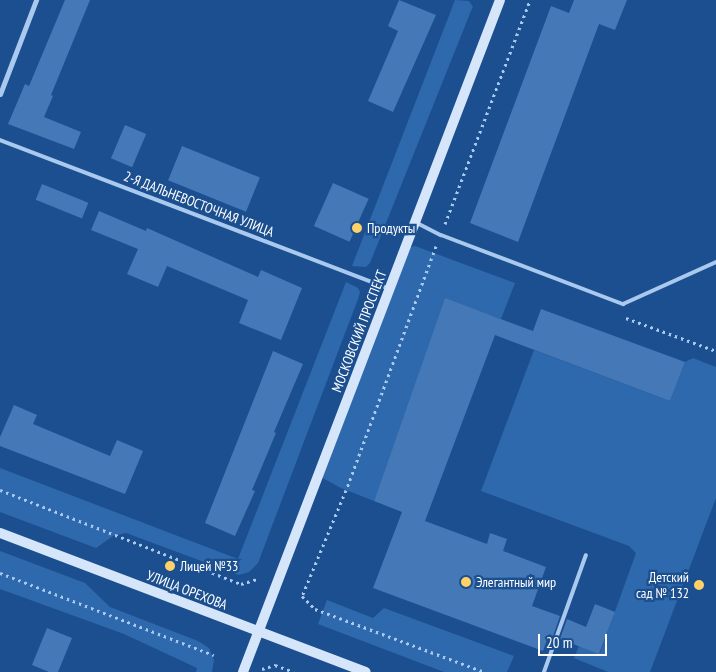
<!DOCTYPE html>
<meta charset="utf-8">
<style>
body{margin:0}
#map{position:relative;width:716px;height:672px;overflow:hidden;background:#1b4f8f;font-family:"PT Sans Narrow",sans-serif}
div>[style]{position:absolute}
.green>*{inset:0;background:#2e69ad}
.building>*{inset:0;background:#4478b7;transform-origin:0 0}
.path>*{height:3px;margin-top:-1.5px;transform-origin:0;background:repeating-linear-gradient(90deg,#a9c9ee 0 2.5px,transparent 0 6.5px)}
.lane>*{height:4px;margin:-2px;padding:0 2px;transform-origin:2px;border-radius:2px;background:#a9c9ee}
.street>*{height:5px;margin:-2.5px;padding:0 2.5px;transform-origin:2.5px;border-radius:2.5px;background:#a9c9ee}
.secondary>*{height:10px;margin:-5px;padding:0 5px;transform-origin:5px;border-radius:5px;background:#d6e6fa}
.dots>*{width:14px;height:14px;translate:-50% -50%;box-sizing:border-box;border:2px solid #1b4f8f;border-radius:50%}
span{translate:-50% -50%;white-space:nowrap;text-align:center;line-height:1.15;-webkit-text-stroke:4.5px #1b4f8f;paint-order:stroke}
.street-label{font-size:14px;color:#fff}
.poi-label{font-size:14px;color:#fff}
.left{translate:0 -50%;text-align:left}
.right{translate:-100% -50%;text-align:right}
.scale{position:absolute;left:538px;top:634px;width:69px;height:22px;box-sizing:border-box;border:2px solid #fff;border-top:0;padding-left:6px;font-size:15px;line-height:18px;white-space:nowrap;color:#fff;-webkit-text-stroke:4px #1b4f8f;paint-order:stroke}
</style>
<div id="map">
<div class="green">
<div style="clip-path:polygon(455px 0,469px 1px,473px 7px,471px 11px,370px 263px,366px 267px,352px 266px)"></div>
<div style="clip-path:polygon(415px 246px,515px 283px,501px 319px,445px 299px,374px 501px,341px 488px,319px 476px,408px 248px)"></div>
<div style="clip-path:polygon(346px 282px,358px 288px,360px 292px,358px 299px,258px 563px,249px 572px,239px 575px,126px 533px,113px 536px,96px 548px,0 512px,0 468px,238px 559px)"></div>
<div style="clip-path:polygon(534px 350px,670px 401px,685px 362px,693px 358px,716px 367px,716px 498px,650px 672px,608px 672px,574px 658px,579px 646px,600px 653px,636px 553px,629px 546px,481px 491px)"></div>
<div style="clip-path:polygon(0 551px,85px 583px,110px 607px,198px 641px,209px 648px,214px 660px,212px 672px,196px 672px,197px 668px,124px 634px,0 589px)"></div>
<div style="clip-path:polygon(327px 600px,373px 618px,384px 608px,514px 656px,507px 672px,444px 672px,318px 624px)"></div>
</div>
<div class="building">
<div style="clip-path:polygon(65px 0,90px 0,51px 95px,53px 96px,44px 117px,81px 132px,74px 149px,8px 124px,25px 84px,29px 86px)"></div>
<div style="clip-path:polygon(399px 0,436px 15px,393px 112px,368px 101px,398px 31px,388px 26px)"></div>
<div style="clip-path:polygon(574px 0,627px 0,615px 30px,599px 24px,518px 242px,470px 223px,551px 6px,569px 13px)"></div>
<div style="left:125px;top:125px;width:23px;height:36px;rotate:23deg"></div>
<div style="left:182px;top:146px;width:84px;height:37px;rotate:22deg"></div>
<div style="left:333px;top:183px;width:39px;height:47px;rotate:24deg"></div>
<div style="left:42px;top:184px;width:50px;height:17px;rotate:22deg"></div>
<div style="clip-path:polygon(99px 211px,146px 231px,147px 228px,258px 277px,261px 270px,302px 288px,281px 340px,239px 323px,248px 300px,167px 266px,158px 287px,127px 274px,138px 249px,91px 230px)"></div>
<div style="clip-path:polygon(445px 298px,533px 331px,541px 309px,685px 362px,670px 401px,495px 335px,425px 521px,487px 544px,490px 533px,507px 539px,503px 551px,546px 567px,532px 606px,560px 616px,553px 636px,549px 634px,543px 651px,373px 588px,402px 512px,374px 501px)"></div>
<div style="clip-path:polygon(273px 351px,303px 364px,274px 432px,276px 433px,252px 490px,255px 491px,235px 536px,205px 523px)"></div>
<div style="clip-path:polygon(14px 405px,37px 415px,33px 424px,110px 456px,117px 440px,143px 451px,125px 494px,0 446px,0 437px)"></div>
<div style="clip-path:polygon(595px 604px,615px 612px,599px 654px,560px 639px,567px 619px,586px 627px)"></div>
<div style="clip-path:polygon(47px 628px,72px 638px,58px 672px,49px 672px,32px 665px)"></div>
</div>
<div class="path">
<div style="left:445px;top:224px;width:240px;rotate:-69.2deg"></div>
<div style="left:436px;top:246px;width:260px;rotate:110.2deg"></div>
<div style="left:346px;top:490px;width:115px;rotate:112.5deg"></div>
<div style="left:302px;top:596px;width:18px;rotate:45deg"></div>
<div style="left:315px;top:609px;width:180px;rotate:20.4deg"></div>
<div style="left:626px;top:318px;width:96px;rotate:20.1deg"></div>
<div style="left:0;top:490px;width:259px;rotate:21.3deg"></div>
<div style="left:241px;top:584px;width:17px;rotate:-17deg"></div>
<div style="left:0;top:573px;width:229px;rotate:21deg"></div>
<div style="left:262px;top:669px;width:14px;rotate:-17deg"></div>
<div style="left:275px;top:665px;width:20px;rotate:20deg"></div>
</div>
<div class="lane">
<div style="left:0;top:140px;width:415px;rotate:20.9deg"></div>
<div style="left:415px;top:222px;width:29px;rotate:27deg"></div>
<div style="left:441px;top:235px;width:195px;rotate:20.8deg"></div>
<div style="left:623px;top:304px;width:102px;rotate:-24.3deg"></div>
<div style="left:544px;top:672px;width:124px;rotate:-70.3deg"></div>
</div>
<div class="street">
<div style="left:0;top:94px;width:101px;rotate:-69deg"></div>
</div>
<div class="secondary">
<div style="left:0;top:533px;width:391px;rotate:20.8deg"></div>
<div style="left:243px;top:672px;width:719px;rotate:-69.07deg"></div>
</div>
<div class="dots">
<div style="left:357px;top:228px;background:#ffd166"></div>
<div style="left:170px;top:566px;background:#ffd166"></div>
<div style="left:466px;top:582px;background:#ffd166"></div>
<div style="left:699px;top:585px;background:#ffd166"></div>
</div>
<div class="street-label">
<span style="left:199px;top:204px;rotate:21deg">2-Я ДАЛЬНЕВОСТОЧНАЯ УЛИЦА</span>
<span style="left:359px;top:331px;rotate:-69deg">МОСКОВСКИЙ ПРОСПЕКТ</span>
<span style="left:187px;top:590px;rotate:21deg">УЛИЦА ОРЕХОВА</span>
</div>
<div class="poi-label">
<span class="left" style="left:367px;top:228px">Продукты</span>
<span class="left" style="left:180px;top:566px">Лицей №33</span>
<span class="right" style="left:689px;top:585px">Детский<br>сад № 132</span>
<span class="left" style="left:476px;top:582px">Элегантный мир</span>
</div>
<div class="scale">20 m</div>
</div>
